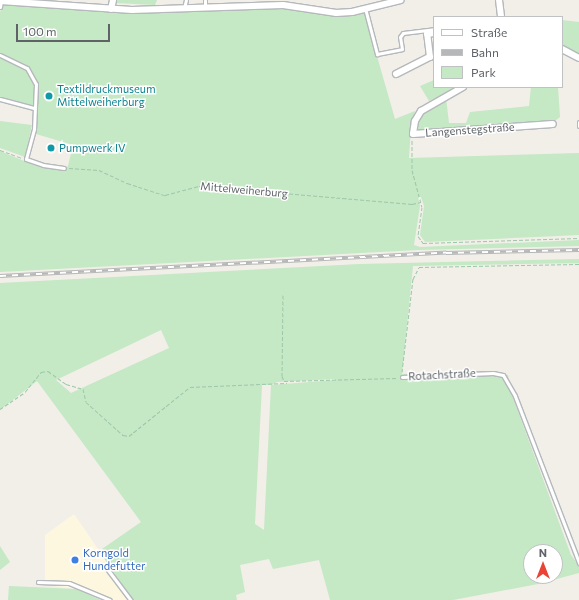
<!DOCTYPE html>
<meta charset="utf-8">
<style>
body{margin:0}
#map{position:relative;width:579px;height:600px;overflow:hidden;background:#f1efe8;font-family:Commissioner,sans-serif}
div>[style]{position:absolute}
.commercial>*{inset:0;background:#fef7e0}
.green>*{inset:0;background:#c5e8c5}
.path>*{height:1px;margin-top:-0.5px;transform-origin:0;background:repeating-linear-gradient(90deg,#9cc7a9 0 4px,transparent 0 6px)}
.roads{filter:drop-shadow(1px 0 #b5b8bc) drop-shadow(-1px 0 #b5b8bc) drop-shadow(0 1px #b5b8bc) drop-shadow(0 -1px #b5b8bc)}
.lane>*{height:3px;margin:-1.5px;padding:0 1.5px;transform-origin:1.5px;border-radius:1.5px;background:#fff}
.street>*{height:6px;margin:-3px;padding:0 3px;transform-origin:3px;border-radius:3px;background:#fff}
.rail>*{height:3.5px;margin-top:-1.75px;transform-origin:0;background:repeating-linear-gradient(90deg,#fff 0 6px,#b6b7b8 0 12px);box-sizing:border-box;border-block:1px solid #b6b7b8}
.dots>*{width:11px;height:11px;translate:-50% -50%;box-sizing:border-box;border:2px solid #fff;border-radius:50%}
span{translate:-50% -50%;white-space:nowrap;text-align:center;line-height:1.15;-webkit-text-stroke:3px #fff;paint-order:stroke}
.culture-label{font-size:11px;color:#0d838f}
.left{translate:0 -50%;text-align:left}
.street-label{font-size:11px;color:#5f6368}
.shop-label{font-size:11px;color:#366cbe}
.legend{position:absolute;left:433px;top:16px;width:130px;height:72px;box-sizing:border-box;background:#fff;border:1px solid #bfc1c3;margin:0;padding:5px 7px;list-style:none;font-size:12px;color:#5f6368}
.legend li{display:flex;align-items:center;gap:8px;height:20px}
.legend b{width:20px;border:1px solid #bfc1c3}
.north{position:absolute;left:523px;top:544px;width:40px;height:40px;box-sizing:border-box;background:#fff;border:1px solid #bfc1c3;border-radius:50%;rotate:0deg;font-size:11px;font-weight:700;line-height:16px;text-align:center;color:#5f6368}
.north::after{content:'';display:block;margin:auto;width:14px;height:18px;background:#ea4335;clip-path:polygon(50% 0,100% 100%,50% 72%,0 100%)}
.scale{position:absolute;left:16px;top:24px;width:94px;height:18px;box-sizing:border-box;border:2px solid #5f6368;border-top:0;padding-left:5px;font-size:12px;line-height:14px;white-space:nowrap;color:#5f6368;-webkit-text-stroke:3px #fff;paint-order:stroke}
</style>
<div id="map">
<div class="commercial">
<div style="clip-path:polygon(74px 514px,133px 600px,101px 600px,76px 589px,45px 585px,45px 535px)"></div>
</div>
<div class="green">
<div style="clip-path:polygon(116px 0,157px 0,155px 5px,115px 3px)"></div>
<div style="clip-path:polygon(3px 5px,153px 13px,279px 7px,324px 15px,364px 11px,395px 119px,415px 111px,411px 127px,409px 158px,579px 153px,579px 235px,425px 242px,420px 235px,424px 206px,421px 197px,418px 197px,420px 206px,414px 245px,420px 247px,579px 240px,579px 246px,418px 250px,0 272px,0 151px,34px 165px,63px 171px,68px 166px,73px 145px,36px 134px,36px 108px,0 97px,0 12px)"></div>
<div style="clip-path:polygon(562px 20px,579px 22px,579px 55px,562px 46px)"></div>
<div style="clip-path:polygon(434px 80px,434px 87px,459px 87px,429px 101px,420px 86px)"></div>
<div style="clip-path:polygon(531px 87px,558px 87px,560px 117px,555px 121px,417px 131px,417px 121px,423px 113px,446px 98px,449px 123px,466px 123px,470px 112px,529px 106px)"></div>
<div style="clip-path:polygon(0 121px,32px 125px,25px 157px,0 148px)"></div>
<div style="clip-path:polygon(evenodd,579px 259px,579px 263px,413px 266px,402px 374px,481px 371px,508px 375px,512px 395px,571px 555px,579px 566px,579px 573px,538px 584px,453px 600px,330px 600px,319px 560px,273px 569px,269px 559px,240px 565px,245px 592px,236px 595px,237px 600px,133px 600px,99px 551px,141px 522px,37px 381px,0 410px,0 283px,360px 264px,579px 259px,161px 330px,169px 348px,71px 393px,56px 380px,161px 330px,579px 259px,335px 379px,335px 380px,272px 385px,277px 382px,335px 379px,579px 259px,262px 385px,271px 385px,264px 530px,255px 524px,262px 385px,579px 259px,531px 552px,555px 552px,555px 576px,531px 576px,531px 552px)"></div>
<div style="clip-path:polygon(0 546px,10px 562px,0 570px)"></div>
<div style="clip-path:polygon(9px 586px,76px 589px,101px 600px,8px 600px)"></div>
</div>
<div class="path">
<div style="left:412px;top:140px;width:30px;rotate:90deg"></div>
<div style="left:412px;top:170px;width:38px;rotate:75deg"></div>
<div style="left:422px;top:207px;width:29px;rotate:98deg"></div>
<div style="left:418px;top:236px;width:9px;rotate:54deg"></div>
<div style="left:423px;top:243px;width:156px;rotate:-1.8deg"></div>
<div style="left:0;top:150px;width:23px;rotate:20deg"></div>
<div style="left:69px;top:168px;width:30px;rotate:4deg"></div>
<div style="left:99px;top:170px;width:31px;rotate:25deg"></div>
<div style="left:127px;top:183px;width:40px;rotate:18deg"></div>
<div style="left:165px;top:195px;width:35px;rotate:-15deg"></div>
<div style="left:199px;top:186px;width:214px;rotate:4.8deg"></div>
<div style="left:412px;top:204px;width:9px;rotate:-13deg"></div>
<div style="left:283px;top:295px;width:81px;rotate:90.7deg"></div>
<div style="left:282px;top:376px;width:5px;rotate:68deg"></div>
<div style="left:284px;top:381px;width:113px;rotate:-1.5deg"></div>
<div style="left:402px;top:372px;width:94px;rotate:-83.3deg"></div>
<div style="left:413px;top:279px;width:13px;rotate:-63deg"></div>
<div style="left:419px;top:267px;width:160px;rotate:-1.1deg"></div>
<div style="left:0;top:409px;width:30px;rotate:-34deg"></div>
<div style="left:25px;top:392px;width:26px;rotate:-51deg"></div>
<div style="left:41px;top:372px;width:7px;rotate:-8deg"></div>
<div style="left:48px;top:371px;width:22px;rotate:36deg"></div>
<div style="left:66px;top:384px;width:18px;rotate:16deg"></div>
<div style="left:83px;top:389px;width:13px;rotate:77deg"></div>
<div style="left:86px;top:402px;width:50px;rotate:41.7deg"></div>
<div style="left:123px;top:435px;width:6px;rotate:9deg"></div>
<div style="left:129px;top:436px;width:78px;rotate:-38.8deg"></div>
<div style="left:190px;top:387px;width:97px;rotate:-2.4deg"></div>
</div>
<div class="roads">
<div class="lane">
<div style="left:205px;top:0;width:8px;rotate:90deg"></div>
<div style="left:0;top:7px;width:6px;rotate:-81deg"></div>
<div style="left:184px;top:8px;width:8px;rotate:-76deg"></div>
<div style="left:365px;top:8px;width:48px;rotate:75.4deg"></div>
<div style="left:377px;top:54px;width:25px;rotate:-11deg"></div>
<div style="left:402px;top:49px;width:12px;rotate:-99deg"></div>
<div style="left:400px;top:37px;width:5px;rotate:-53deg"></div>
<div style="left:403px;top:33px;width:31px;rotate:-7deg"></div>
<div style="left:0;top:55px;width:30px;rotate:26deg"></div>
<div style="left:27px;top:68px;width:18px;rotate:61deg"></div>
<div style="left:36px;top:84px;width:45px;rotate:92.5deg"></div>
<div style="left:34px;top:129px;width:31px;rotate:105deg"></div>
<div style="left:26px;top:159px;width:18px;rotate:19deg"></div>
<div style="left:43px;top:165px;width:21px;rotate:8deg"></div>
<div style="left:0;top:99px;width:35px;rotate:15deg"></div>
<div style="left:579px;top:126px;width:4px;rotate:-90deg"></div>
<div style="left:402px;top:377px;width:91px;rotate:-2.5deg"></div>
<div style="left:493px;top:373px;width:10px;rotate:11deg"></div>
<div style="left:503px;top:375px;width:24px;rotate:60deg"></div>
<div style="left:515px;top:396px;width:179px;rotate:69deg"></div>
<div style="left:108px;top:570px;width:38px;rotate:53deg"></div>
<div style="left:38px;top:582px;width:31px;rotate:2deg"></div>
<div style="left:69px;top:583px;width:44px;rotate:22.5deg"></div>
</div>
<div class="street">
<div style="left:499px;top:0;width:17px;rotate:83deg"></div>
<div style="left:0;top:1px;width:132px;rotate:3.9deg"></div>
<div style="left:132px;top:10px;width:151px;rotate:-1.9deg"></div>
<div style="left:283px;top:5px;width:54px;rotate:8.6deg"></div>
<div style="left:336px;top:13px;width:16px;rotate:-4deg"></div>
<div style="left:352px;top:12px;width:50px;rotate:-13.8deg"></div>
<div style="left:111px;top:9px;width:9px;rotate:-77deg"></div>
<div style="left:562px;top:49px;width:19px;rotate:28deg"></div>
<div style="left:396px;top:74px;width:38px;rotate:-27deg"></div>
<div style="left:430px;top:57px;width:23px;rotate:-97deg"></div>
<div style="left:427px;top:34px;width:7px;rotate:-8deg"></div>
<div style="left:463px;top:87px;width:48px;rotate:150.3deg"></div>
<div style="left:421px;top:111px;width:12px;rotate:121deg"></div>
<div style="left:415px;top:121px;width:13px;rotate:99deg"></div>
<div style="left:413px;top:134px;width:140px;rotate:-4.1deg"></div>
</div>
</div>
<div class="rail">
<div style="left:0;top:276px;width:447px;rotate:-3deg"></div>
<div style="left:446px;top:253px;width:133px;rotate:-1.3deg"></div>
</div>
<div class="dots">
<div style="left:49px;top:96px;background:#0f9aa8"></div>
<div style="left:51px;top:148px;background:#0f9aa8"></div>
<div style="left:75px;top:560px;background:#3f7fe0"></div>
</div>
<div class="culture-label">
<span class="left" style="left:57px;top:96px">Textildruckmuseum<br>Mittelweiherburg</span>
<span class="left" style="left:59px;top:148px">Pumpwerk IV</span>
</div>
<div class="street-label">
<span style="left:470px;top:130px;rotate:-4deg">Langenstegstraße</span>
<span style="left:244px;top:190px;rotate:5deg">Mittelweiherburg</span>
<span style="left:442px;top:375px;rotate:-3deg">Rotachstraße</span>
</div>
<div class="shop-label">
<span class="left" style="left:83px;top:560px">Korngold<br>Hundefutter</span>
</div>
<ul class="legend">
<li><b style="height:5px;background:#fff"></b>Straße</li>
<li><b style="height:5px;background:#b6b7b8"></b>Bahn</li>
<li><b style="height:11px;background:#c5e8c5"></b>Park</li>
</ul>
<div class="north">N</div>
<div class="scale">100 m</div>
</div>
